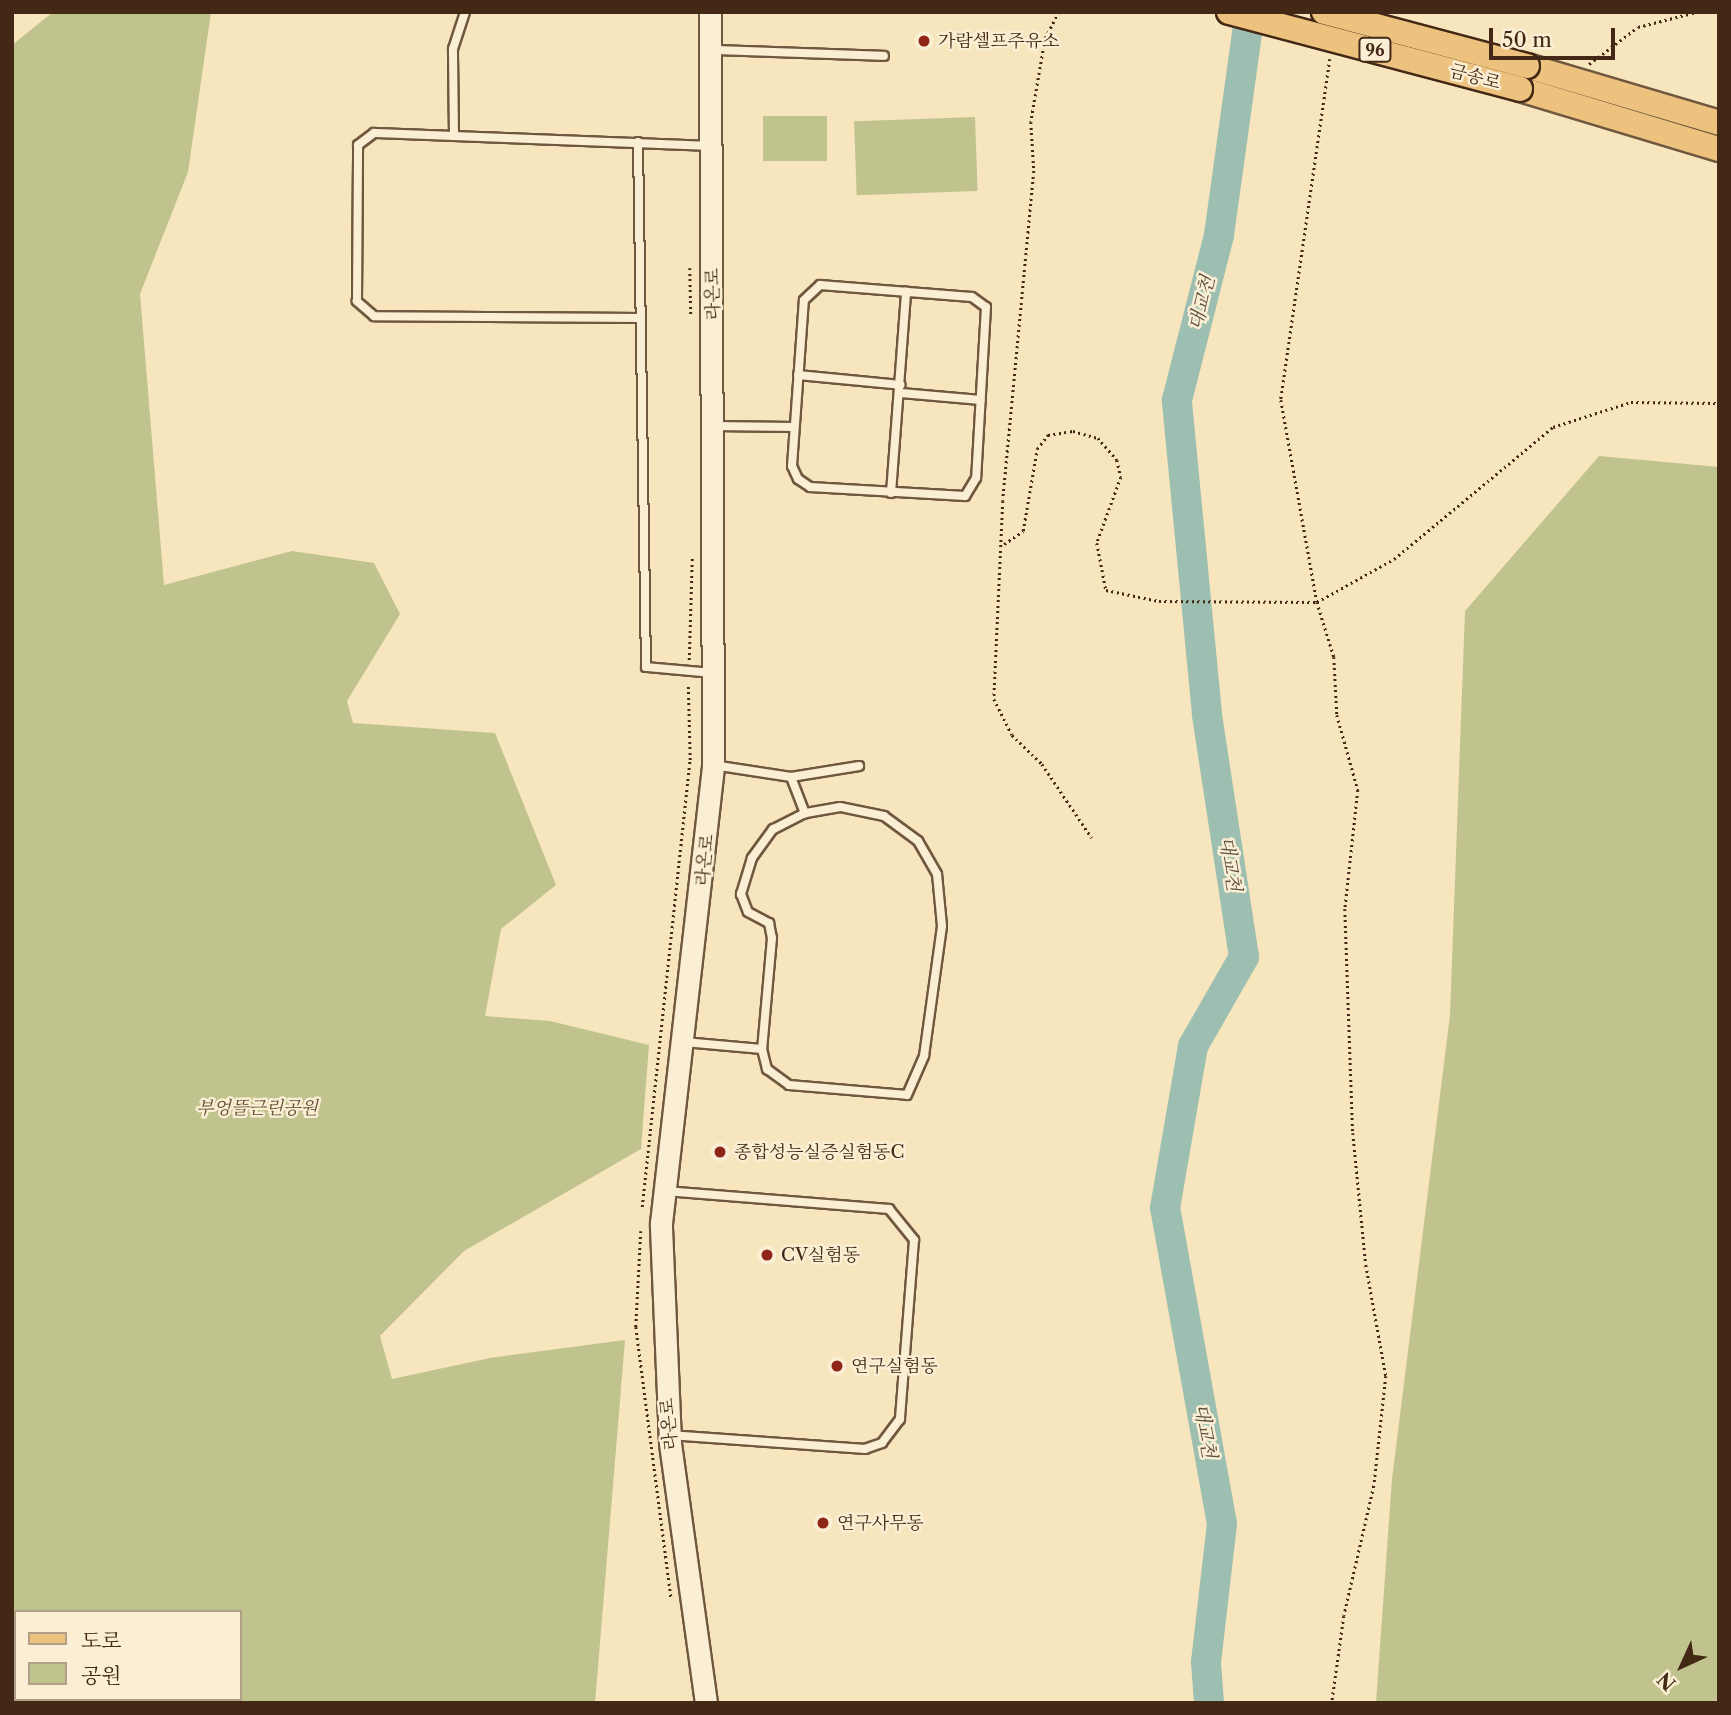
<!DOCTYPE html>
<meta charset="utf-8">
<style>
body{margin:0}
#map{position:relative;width:1731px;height:1715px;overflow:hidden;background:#f7e5bd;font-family:"Libre Caslon Text","Noto Serif KR",serif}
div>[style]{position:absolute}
.green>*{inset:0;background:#c1c38e;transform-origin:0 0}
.river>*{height:30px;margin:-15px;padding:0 15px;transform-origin:15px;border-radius:15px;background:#9dbfb1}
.path>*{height:2.5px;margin-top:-1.25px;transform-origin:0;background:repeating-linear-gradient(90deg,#432815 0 2px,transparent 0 5.5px)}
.roads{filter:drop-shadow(2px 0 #70573f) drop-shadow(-2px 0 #70573f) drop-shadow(0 2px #70573f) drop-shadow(0 -2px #70573f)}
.lane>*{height:8px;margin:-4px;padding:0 4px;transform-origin:4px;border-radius:4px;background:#faeed4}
.secondary>*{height:21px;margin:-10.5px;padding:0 10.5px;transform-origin:10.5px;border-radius:10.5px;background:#faeed4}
.primary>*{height:24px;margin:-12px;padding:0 12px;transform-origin:12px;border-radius:12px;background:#ecc27e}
.bridges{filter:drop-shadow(2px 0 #432815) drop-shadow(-2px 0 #432815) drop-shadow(0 2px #432815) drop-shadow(0 -2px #432815)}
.primary-bridge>*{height:24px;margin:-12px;padding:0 12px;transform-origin:12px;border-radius:12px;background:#ecc27e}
.dots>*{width:19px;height:19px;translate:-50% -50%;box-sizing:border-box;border:4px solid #faeed4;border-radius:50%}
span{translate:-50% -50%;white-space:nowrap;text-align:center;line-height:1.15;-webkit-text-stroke:5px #faeed4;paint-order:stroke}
.shield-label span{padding:2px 5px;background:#faeed4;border:2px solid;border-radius:5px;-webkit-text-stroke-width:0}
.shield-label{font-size:16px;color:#432815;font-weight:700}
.poi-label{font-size:18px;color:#432815}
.left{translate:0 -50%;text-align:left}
.street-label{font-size:18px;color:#432815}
.park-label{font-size:18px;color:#624f33;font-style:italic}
.water-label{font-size:19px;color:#5a4e3c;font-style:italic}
.frame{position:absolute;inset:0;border:14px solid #432815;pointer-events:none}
.legend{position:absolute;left:14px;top:1610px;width:228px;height:91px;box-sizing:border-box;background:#faeed4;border:2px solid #b19f88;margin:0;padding:9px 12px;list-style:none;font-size:21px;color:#432815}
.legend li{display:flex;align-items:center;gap:14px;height:35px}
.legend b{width:35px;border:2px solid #b19f88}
.north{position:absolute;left:1647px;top:1631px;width:70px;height:70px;-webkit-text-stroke:5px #faeed4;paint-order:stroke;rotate:225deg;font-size:19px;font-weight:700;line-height:28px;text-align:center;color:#432815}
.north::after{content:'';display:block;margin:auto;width:24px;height:32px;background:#432815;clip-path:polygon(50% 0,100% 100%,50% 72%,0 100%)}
.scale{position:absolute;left:1489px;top:28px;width:126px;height:32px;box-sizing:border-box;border:4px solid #432815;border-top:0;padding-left:9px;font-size:21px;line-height:24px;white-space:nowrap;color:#432815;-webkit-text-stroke:5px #faeed4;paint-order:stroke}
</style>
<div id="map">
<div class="green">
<div style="clip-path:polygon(evenodd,53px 12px,211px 12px,188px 172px,140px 294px,164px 585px,292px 551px,374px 563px,400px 614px,347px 701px,353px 723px,495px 733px,556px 885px,501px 929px,485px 1016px,550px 1021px,649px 1045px,641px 1149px,464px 1251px,380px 1336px,392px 1379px,490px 1358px,625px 1340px,595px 1703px,12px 1703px,12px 45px,53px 12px,16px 1612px,240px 1612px,240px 1699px,16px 1699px,16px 1612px)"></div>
<div style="left:763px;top:116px;width:64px;height:45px"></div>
<div style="left:975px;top:117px;width:74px;height:121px;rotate:88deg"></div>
<div style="clip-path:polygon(1599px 456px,1719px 467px,1719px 1703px,1376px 1703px,1392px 1479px,1450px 1015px,1465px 611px)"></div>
</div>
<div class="river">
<div style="left:1209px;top:1703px;width:41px;rotate:-94.2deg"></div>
<div style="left:1206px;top:1662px;width:139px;rotate:-83.4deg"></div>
<div style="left:1222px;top:1524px;width:321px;rotate:-100.2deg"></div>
<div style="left:1165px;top:1208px;width:164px;rotate:-80.2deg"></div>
<div style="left:1193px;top:1046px;width:103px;rotate:-60.2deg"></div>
<div style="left:1244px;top:957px;width:246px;rotate:-98.7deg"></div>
<div style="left:1207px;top:714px;width:315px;rotate:-95.5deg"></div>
<div style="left:1177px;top:400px;width:170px;rotate:-75.7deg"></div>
<div style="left:1219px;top:235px;width:225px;rotate:-82.1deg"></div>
</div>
<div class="path">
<div style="left:1059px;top:12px;width:31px;rotate:117deg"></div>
<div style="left:1045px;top:40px;width:83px;rotate:99.7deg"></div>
<div style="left:1031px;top:122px;width:49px;rotate:86.5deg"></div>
<div style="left:1034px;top:171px;width:331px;rotate:95.4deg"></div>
<div style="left:1003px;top:501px;width:198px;rotate:92.6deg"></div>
<div style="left:994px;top:699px;width:40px;rotate:63.4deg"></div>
<div style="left:1012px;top:735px;width:42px;rotate:44deg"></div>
<div style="left:1042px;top:764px;width:89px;rotate:56deg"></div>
<div style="left:1330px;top:59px;width:345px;rotate:98.2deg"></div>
<div style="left:1281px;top:400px;width:205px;rotate:79.9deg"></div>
<div style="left:1317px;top:602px;width:58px;rotate:72.8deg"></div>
<div style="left:1334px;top:657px;width:58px;rotate:87deg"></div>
<div style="left:1337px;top:715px;width:78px;rotate:74.4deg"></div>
<div style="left:1358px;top:790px;width:120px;rotate:96.2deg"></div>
<div style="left:1345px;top:909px;width:224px;rotate:88deg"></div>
<div style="left:1353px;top:1133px;width:133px;rotate:84.4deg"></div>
<div style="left:1366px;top:1265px;width:113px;rotate:79.8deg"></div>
<div style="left:1386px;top:1376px;width:111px;rotate:96.2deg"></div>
<div style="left:1374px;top:1486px;width:133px;rotate:103deg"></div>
<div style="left:1344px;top:1616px;width:88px;rotate:97.9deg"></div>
<div style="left:1589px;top:64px;width:61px;rotate:-37.1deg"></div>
<div style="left:1638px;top:27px;width:60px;rotate:-14.5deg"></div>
<div style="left:690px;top:268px;width:46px;rotate:88.8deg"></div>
<div style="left:1004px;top:544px;width:23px;rotate:-34deg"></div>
<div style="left:1023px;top:531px;width:83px;rotate:-80.3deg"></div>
<div style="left:1037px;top:449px;width:18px;rotate:-52deg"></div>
<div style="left:1048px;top:435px;width:25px;rotate:-9deg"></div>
<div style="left:1073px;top:431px;width:26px;rotate:16deg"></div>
<div style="left:1098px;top:438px;width:29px;rotate:49deg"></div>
<div style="left:1117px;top:460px;width:17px;rotate:77deg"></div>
<div style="left:1121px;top:477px;width:70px;rotate:110deg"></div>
<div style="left:1097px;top:543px;width:48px;rotate:79.2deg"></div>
<div style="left:1106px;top:590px;width:54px;rotate:11.7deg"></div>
<div style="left:1159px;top:601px;width:158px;rotate:0.4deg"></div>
<div style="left:1317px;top:602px;width:88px;rotate:-29.2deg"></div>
<div style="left:1394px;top:559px;width:207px;rotate:-39.7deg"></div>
<div style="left:1553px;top:427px;width:82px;rotate:-17.8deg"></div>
<div style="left:1631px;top:402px;width:88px;rotate:0.7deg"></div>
<div style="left:689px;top:660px;width:102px;rotate:-88.3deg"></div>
<div style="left:642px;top:1207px;width:450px;rotate:-83.9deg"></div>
<div style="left:690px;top:760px;width:76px;rotate:-91.5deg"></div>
<div style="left:641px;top:1231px;width:96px;rotate:93deg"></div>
<div style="left:636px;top:1327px;width:272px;rotate:82.6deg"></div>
</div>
<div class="roads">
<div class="lane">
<div style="left:713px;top:50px;width:171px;rotate:2deg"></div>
<div style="left:454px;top:136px;width:87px;rotate:-90.7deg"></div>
<div style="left:453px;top:49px;width:39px;rotate:-72deg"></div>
<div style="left:638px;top:142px;width:525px;rotate:89.13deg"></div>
<div style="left:646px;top:667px;width:66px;rotate:5.2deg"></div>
<div style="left:820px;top:285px;width:152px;rotate:4.5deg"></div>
<div style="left:972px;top:297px;width:17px;rotate:36deg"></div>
<div style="left:986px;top:307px;width:171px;rotate:93.3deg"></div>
<div style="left:976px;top:478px;width:21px;rotate:121deg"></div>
<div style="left:965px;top:496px;width:155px;rotate:-176.7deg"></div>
<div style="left:810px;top:487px;width:14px;rotate:-146deg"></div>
<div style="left:798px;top:479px;width:14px;rotate:-115deg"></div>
<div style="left:792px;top:466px;width:166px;rotate:-85.9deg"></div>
<div style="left:804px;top:300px;width:22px;rotate:-43deg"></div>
<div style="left:641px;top:318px;width:267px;rotate:-179.6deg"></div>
<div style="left:374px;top:316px;width:23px;rotate:-139deg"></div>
<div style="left:357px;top:301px;width:156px;rotate:-89.6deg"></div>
<div style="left:358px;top:145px;width:20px;rotate:-37deg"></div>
<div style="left:374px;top:133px;width:334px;rotate:2.2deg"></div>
<div style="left:798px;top:375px;width:103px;rotate:5.5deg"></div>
<div style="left:901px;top:393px;width:80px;rotate:5deg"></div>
<div style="left:714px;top:426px;width:80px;rotate:0.7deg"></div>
<div style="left:891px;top:493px;width:202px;rotate:-85.7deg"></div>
<div style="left:713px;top:765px;width:79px;rotate:8.7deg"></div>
<div style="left:791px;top:777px;width:69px;rotate:-9.2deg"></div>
<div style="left:791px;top:777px;width:39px;rotate:69deg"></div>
<div style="left:684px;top:1042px;width:78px;rotate:5.1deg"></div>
<div style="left:762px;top:1049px;width:21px;rotate:76deg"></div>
<div style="left:767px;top:1069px;width:27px;rotate:36deg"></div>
<div style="left:789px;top:1085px;width:118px;rotate:4.8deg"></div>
<div style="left:907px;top:1095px;width:43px;rotate:-66.4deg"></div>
<div style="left:924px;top:1056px;width:131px;rotate:-82.1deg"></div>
<div style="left:942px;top:926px;width:52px;rotate:-95.5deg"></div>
<div style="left:937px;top:874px;width:38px;rotate:-120deg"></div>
<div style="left:918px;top:841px;width:42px;rotate:-143.7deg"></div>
<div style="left:884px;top:816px;width:45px;rotate:-168.4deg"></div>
<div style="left:840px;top:807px;width:36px;rotate:170deg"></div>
<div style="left:805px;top:813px;width:36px;rotate:153deg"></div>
<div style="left:773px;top:829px;width:36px;rotate:126deg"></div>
<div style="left:752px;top:858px;width:38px;rotate:107deg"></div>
<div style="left:741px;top:894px;width:19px;rotate:69deg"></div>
<div style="left:748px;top:912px;width:24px;rotate:28deg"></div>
<div style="left:769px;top:923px;width:15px;rotate:79deg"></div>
<div style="left:772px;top:938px;width:111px;rotate:95.1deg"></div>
<div style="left:665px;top:1191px;width:225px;rotate:4.6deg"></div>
<div style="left:889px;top:1209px;width:40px;rotate:51deg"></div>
<div style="left:914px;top:1240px;width:180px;rotate:94.5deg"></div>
<div style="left:900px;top:1419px;width:30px;rotate:127deg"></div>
<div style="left:882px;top:1443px;width:18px;rotate:161deg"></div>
<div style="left:865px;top:1449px;width:196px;rotate:-175.9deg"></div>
</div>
<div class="secondary">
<div style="left:706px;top:1703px;width:263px;rotate:-97.9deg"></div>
<div style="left:670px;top:1442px;width:219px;rotate:-92.4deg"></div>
<div style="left:661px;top:1223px;width:461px;rotate:-83.5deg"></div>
<div style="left:713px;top:765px;width:753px;rotate:-90.23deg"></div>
</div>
<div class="primary">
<div style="left:1527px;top:66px;width:200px;rotate:16.5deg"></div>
<div style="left:1520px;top:89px;width:208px;rotate:16.8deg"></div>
</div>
</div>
<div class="bridges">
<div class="primary-bridge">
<div style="left:1229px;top:12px;width:301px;rotate:14.8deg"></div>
<div style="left:1324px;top:12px;width:210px;rotate:14.9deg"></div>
</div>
</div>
<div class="dots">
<div style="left:924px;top:41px;background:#8f2418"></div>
<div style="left:720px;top:1152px;background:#8f2418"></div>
<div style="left:767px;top:1255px;background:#8f2418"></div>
<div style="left:837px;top:1366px;background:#8f2418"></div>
<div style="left:823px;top:1523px;background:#8f2418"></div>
</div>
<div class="shield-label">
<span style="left:1375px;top:50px">96</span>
</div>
<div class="poi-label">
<span class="left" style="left:938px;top:41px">가람셀프주유소</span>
<span class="left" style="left:734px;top:1152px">종합성능실증실험동C</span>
<span class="left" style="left:781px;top:1255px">CV실험동</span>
<span class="left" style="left:851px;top:1366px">연구실험동</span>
<span class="left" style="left:837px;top:1523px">연구사무동</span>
</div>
<div class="street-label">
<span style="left:1475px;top:77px;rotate:15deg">금송로</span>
<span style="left:713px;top:294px;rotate:-91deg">라온로</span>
<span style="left:705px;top:860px;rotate:-84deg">라온로</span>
<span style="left:669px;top:1424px;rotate:-95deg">라온로</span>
</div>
<div class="park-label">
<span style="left:257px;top:1108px">부엉뜰근린공원</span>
</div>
<div class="water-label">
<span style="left:1202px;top:303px;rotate:-76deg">대교천</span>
<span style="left:1230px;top:864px;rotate:81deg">대교천</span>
<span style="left:1205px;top:1431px;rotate:80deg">대교천</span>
</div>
<div class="frame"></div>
<ul class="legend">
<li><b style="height:9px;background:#ecc27e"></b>도로</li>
<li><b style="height:19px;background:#c1c38e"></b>공원</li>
</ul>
<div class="north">N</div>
<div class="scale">50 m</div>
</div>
